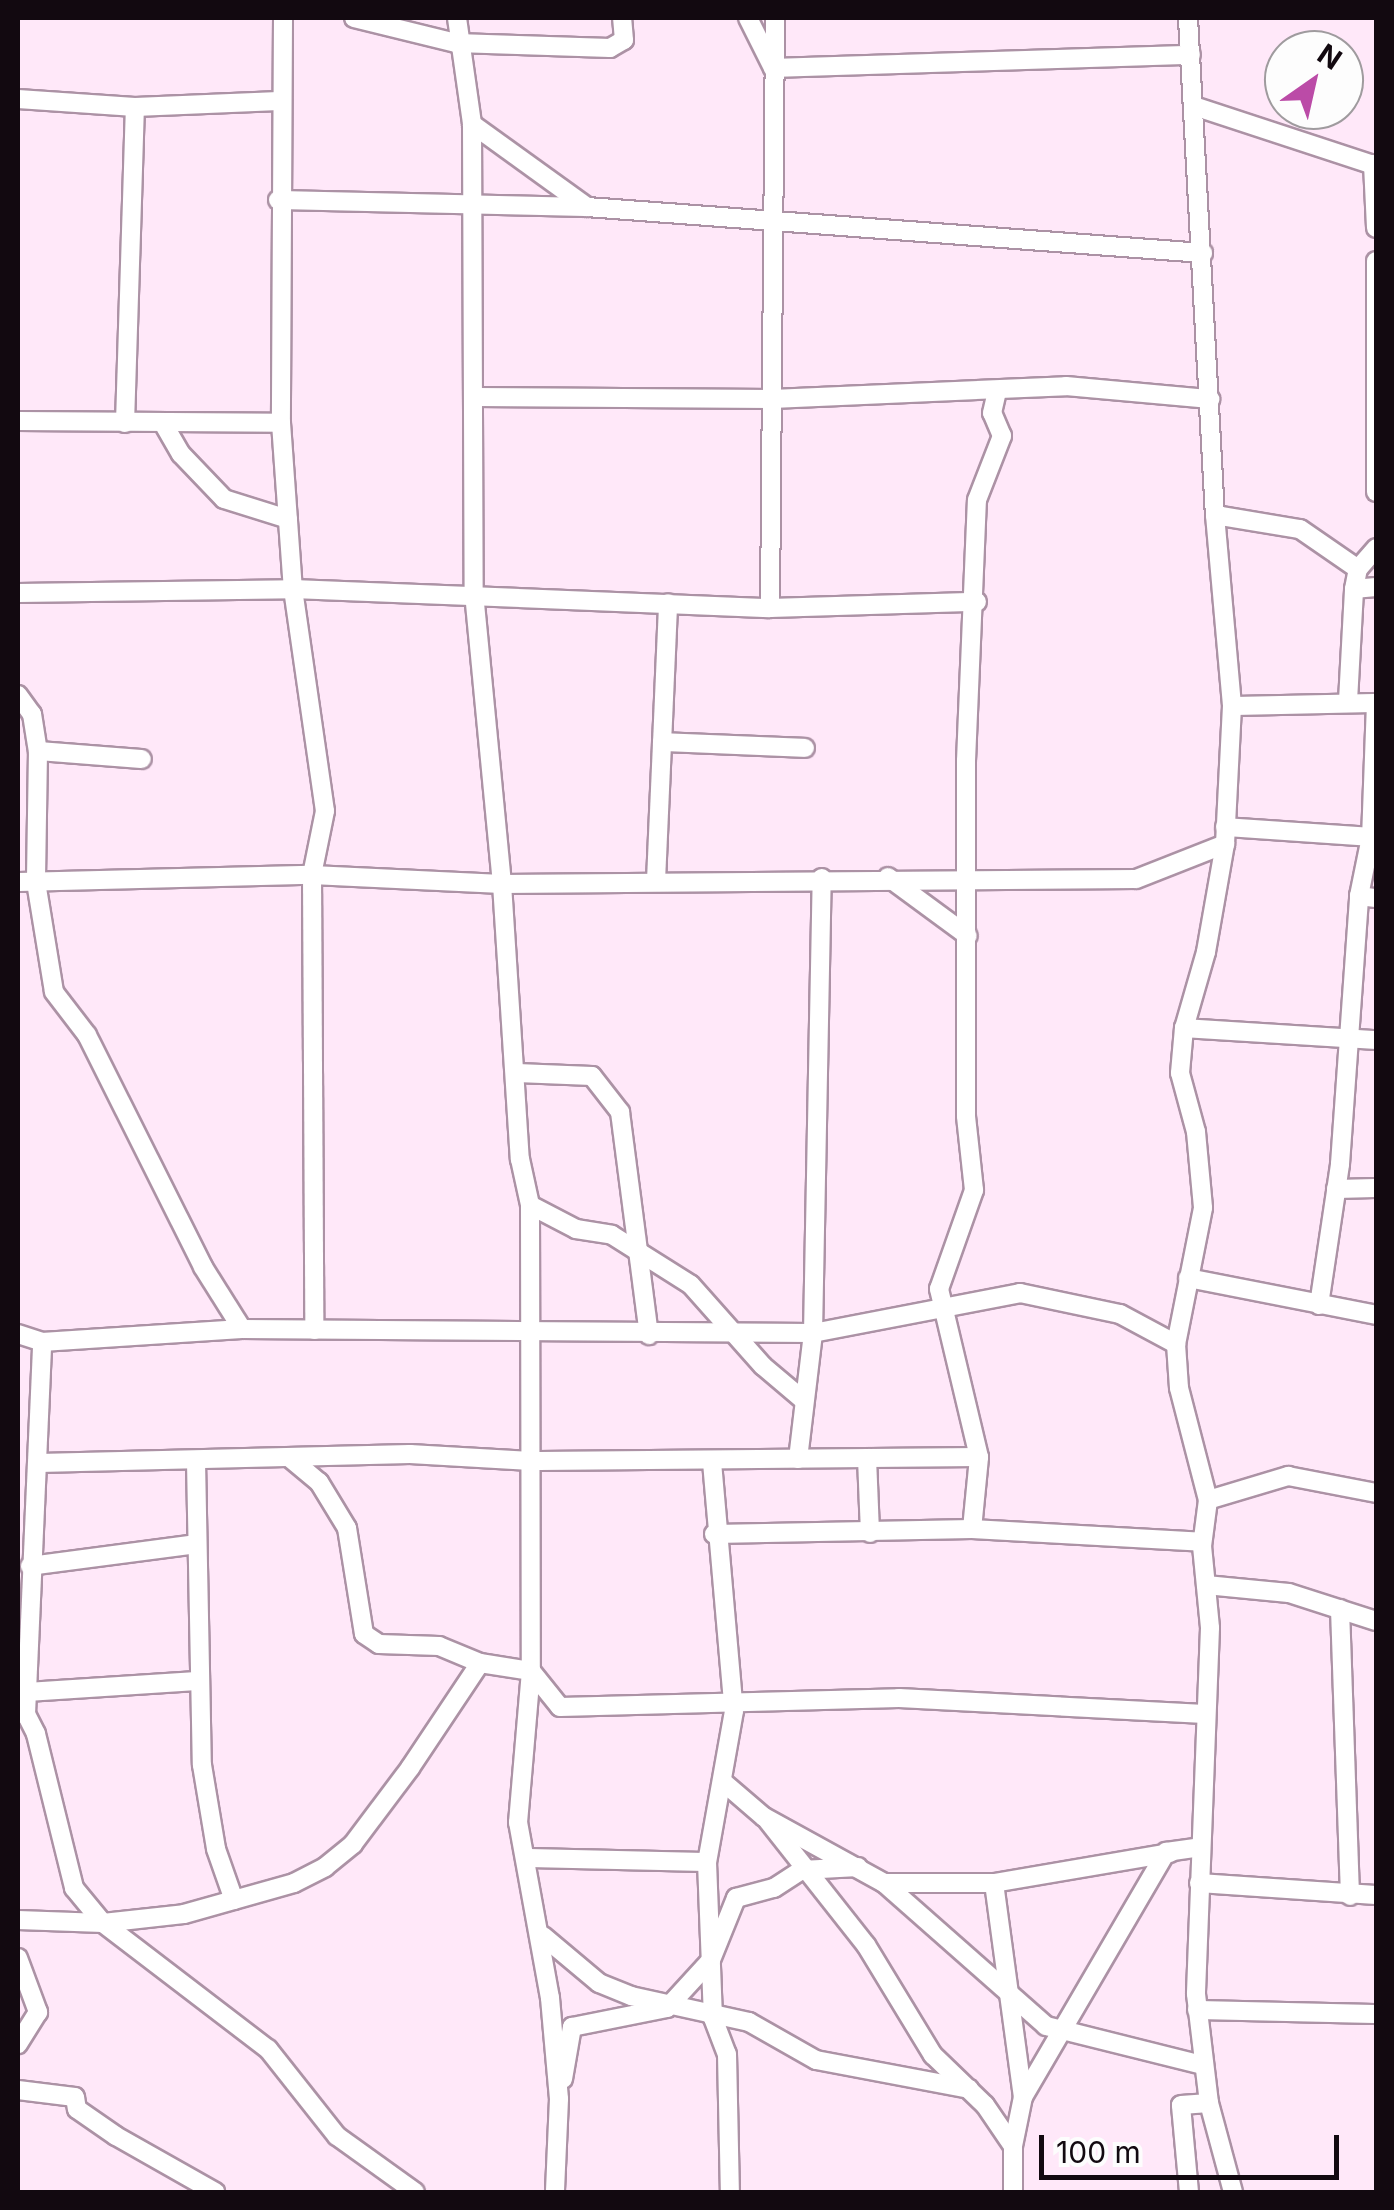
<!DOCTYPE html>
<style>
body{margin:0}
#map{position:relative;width:1394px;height:2210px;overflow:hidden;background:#ffe8f9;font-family:Inter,sans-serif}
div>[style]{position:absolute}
.roads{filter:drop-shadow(2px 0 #ac92a5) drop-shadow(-2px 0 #ac92a5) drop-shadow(0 2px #ac92a5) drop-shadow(0 -2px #ac92a5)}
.street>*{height:18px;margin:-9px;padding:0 9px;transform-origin:9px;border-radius:9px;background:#fff}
span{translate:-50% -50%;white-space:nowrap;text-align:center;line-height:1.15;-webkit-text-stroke:8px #fdfdfd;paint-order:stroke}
.frame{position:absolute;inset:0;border:20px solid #120910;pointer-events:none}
.north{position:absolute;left:1264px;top:30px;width:100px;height:100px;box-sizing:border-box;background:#fdfdfd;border:2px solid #9f9b9e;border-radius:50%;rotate:34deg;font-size:28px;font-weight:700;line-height:40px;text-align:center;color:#120910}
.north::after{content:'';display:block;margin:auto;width:35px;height:45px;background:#bb4ba7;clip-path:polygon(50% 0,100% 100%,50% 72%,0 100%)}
.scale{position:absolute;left:1039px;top:2135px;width:300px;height:45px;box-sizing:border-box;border:5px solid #120910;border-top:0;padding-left:12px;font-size:30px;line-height:35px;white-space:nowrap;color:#120910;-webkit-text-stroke:8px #fdfdfd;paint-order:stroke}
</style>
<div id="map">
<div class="roads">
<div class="street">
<div style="left:283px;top:18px;width:405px;rotate:90.3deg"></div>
<div style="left:281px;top:423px;width:166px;rotate:85.9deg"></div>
<div style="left:293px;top:589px;width:224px;rotate:81.8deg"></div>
<div style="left:325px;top:811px;width:65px;rotate:101.5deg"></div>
<div style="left:312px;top:875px;width:190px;rotate:2.7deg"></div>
<div style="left:502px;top:884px;width:634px;rotate:-0.45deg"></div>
<div style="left:1136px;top:879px;width:96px;rotate:-21.5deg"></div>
<div style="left:354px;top:18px;width:105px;rotate:13.8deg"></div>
<div style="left:456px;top:43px;width:154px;rotate:1.9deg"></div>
<div style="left:610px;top:48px;width:16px;rotate:-30deg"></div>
<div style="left:624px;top:40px;width:22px;rotate:-95deg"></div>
<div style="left:457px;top:18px;width:107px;rotate:81.9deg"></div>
<div style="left:472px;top:124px;width:469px;rotate:89.8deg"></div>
<div style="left:474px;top:593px;width:292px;rotate:84.5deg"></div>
<div style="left:502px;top:884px;width:276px;rotate:86.3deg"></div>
<div style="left:520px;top:1159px;width:47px;rotate:77.7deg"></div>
<div style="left:530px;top:1205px;width:466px;rotate:89.9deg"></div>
<div style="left:531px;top:1671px;width:152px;rotate:94.9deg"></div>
<div style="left:518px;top:1822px;width:179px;rotate:79.7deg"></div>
<div style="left:550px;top:1998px;width:101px;rotate:84.9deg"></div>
<div style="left:559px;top:2099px;width:93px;rotate:92.5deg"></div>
<div style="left:748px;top:18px;width:56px;rotate:63.4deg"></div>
<div style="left:773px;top:68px;width:418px;rotate:-1.8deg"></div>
<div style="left:1188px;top:18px;width:498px;rotate:86.9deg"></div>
<div style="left:1215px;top:515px;width:192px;rotate:84.9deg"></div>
<div style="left:1232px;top:706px;width:138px;rotate:92.9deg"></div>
<div style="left:1225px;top:844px;width:110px;rotate:100deg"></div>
<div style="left:1206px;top:952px;width:79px;rotate:106.1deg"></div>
<div style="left:1184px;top:1028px;width:45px;rotate:95.1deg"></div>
<div style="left:1180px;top:1073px;width:61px;rotate:74.8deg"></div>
<div style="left:1196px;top:1132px;width:76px;rotate:84.7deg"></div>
<div style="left:1203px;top:1208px;width:139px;rotate:101.2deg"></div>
<div style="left:1176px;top:1344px;width:44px;rotate:86.1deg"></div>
<div style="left:1179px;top:1388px;width:116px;rotate:75.5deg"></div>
<div style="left:1208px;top:1500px;width:46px;rotate:97.4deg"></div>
<div style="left:1202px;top:1546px;width:82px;rotate:84.4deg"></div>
<div style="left:1210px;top:1628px;width:366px;rotate:92.2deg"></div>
<div style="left:1196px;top:1994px;width:110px;rotate:83.2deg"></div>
<div style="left:1209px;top:2103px;width:92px;rotate:74.9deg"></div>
<div style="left:18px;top:99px;width:117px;rotate:3.9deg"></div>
<div style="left:135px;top:107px;width:144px;rotate:-2.4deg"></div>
<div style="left:1194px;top:106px;width:192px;rotate:18.2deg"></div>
<div style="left:472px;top:124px;width:142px;rotate:35.8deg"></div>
<div style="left:1373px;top:164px;width:64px;rotate:87.3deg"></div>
<div style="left:278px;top:200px;width:309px;rotate:1.3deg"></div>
<div style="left:587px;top:207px;width:618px;rotate:4.27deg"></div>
<div style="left:1376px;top:261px;width:231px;rotate:90deg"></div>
<div style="left:476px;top:397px;width:296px;rotate:0.4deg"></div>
<div style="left:772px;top:399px;width:294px;rotate:-2.5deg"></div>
<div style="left:1066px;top:386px;width:145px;rotate:5.2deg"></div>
<div style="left:18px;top:421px;width:263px;rotate:0.4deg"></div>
<div style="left:125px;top:423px;width:316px;rotate:-88.2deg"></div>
<div style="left:163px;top:423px;width:36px;rotate:60deg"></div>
<div style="left:181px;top:454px;width:62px;rotate:46.3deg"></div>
<div style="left:224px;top:499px;width:67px;rotate:17.4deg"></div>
<div style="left:1215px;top:515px;width:86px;rotate:9.4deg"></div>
<div style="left:1300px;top:529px;width:70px;rotate:34.6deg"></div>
<div style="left:1354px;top:589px;width:22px;rotate:-5deg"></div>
<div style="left:18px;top:593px;width:275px;rotate:-0.8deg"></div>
<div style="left:293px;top:589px;width:477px;rotate:2.3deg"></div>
<div style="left:770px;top:608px;width:207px;rotate:-1.7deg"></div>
<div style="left:770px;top:608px;width:590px;rotate:-89.51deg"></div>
<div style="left:18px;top:695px;width:24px;rotate:54deg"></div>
<div style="left:32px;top:714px;width:37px;rotate:81deg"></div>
<div style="left:38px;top:751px;width:131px;rotate:90.9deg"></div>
<div style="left:36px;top:882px;width:111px;rotate:80.7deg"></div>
<div style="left:54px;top:992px;width:54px;rotate:52.5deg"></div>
<div style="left:87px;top:1035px;width:259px;rotate:63.4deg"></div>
<div style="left:203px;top:1267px;width:73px;rotate:57.8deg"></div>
<div style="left:1348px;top:701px;width:112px;rotate:-86.9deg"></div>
<div style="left:1354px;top:589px;width:20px;rotate:-79deg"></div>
<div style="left:1358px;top:569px;width:28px;rotate:-49deg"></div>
<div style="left:1232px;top:706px;width:144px;rotate:-1.2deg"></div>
<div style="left:1376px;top:703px;width:134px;rotate:92.1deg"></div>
<div style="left:1371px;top:837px;width:60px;rotate:101.5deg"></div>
<div style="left:1359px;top:896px;width:17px;rotate:7deg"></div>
<div style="left:662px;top:742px;width:143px;rotate:2.4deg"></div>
<div style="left:38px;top:751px;width:104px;rotate:4.4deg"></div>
<div style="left:1225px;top:827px;width:146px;rotate:3.9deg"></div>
<div style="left:888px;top:877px;width:99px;rotate:36.4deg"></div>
<div style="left:656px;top:881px;width:278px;rotate:-87.5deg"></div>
<div style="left:18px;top:882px;width:294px;rotate:-1.4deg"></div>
<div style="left:312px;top:875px;width:455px;rotate:89.7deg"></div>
<div style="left:1184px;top:1028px;width:192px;rotate:3.6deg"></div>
<div style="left:517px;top:1073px;width:75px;rotate:2.3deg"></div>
<div style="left:592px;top:1076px;width:46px;rotate:52.1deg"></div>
<div style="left:620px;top:1112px;width:225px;rotate:82.6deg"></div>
<div style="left:1336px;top:1189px;width:40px;rotate:-1.4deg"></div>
<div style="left:530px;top:1205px;width:52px;rotate:27.6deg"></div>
<div style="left:576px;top:1229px;width:36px;rotate:9deg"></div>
<div style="left:612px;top:1235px;width:93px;rotate:32.3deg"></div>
<div style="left:691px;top:1285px;width:108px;rotate:48.4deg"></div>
<div style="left:763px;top:1366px;width:51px;rotate:40.2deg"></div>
<div style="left:1188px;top:1278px;width:192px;rotate:11.1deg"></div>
<div style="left:1319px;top:1305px;width:143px;rotate:-81.5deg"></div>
<div style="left:1340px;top:1164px;width:269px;rotate:-85.9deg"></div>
<div style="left:18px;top:1334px;width:25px;rotate:18deg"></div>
<div style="left:42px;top:1342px;width:200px;rotate:-3.7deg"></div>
<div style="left:242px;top:1329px;width:571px;rotate:0.4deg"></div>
<div style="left:813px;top:1333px;width:211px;rotate:-10.9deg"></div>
<div style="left:1020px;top:1293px;width:102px;rotate:11.9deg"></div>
<div style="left:1120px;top:1314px;width:64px;rotate:28.2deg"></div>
<div style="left:290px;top:1458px;width:38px;rotate:40deg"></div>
<div style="left:319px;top:1482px;width:54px;rotate:58.7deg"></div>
<div style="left:347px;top:1528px;width:107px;rotate:80.9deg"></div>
<div style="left:364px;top:1634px;width:18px;rotate:34deg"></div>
<div style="left:379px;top:1644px;width:60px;rotate:1.9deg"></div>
<div style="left:439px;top:1646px;width:44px;rotate:22.5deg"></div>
<div style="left:867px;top:1458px;width:75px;rotate:87.7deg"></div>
<div style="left:798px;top:1459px;width:127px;rotate:-83.2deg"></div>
<div style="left:813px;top:1333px;width:455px;rotate:-88.9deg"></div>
<div style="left:196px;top:1461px;width:304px;rotate:88.9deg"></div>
<div style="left:202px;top:1765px;width:85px;rotate:80.5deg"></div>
<div style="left:216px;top:1849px;width:54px;rotate:70.6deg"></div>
<div style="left:712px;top:1462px;width:250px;rotate:85deg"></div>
<div style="left:734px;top:1711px;width:153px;rotate:100.1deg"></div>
<div style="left:707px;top:1862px;width:156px;rotate:87.8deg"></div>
<div style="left:713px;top:2018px;width:39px;rotate:69deg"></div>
<div style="left:727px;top:2054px;width:138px;rotate:88.8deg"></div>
<div style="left:39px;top:1463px;width:371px;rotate:-1.4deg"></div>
<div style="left:410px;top:1454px;width:121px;rotate:3.3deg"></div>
<div style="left:531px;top:1461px;width:448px;rotate:-0.5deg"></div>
<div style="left:1208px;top:1500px;width:84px;rotate:-16.7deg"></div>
<div style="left:1288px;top:1476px;width:90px;rotate:10.9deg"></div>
<div style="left:972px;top:1529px;width:72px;rotate:-84.4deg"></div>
<div style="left:979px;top:1457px;width:173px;rotate:-103.4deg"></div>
<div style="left:939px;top:1289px;width:105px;rotate:-70.5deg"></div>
<div style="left:974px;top:1190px;width:74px;rotate:-96.2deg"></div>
<div style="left:966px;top:1116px;width:355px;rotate:-90deg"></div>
<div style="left:966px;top:761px;width:261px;rotate:-87.6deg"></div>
<div style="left:977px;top:500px;width:69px;rotate:-68.7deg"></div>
<div style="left:1002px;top:436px;width:25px;rotate:-113deg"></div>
<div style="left:992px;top:413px;width:23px;rotate:-77deg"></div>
<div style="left:714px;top:1534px;width:258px;rotate:-1.1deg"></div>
<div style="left:972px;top:1529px;width:230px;rotate:3.2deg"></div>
<div style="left:30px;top:1566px;width:167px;rotate:-7.5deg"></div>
<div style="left:1206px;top:1585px;width:83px;rotate:5.5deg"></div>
<div style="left:1289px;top:1593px;width:91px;rotate:17.8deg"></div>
<div style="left:1340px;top:1609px;width:287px;rotate:88deg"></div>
<div style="left:27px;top:1692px;width:170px;rotate:-3.7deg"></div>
<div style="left:18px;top:1713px;width:8px;rotate:7deg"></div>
<div style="left:26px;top:1714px;width:22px;rotate:63deg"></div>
<div style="left:36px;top:1734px;width:159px;rotate:76.1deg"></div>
<div style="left:74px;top:1888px;width:45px;rotate:50.4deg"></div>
<div style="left:103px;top:1923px;width:208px;rotate:37.4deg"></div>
<div style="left:268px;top:2049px;width:111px;rotate:51.6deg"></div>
<div style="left:337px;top:2136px;width:96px;rotate:35.7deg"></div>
<div style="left:26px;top:1714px;width:372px;rotate:-87.5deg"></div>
<div style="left:722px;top:1781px;width:55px;rotate:40.6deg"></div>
<div style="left:764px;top:1817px;width:137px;rotate:28.8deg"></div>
<div style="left:884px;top:1883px;width:216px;rotate:41.4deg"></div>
<div style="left:1046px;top:2026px;width:161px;rotate:14deg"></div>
<div style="left:768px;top:1821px;width:158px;rotate:51.7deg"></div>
<div style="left:866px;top:1945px;width:129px;rotate:58.7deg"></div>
<div style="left:933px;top:2055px;width:72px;rotate:43.9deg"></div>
<div style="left:985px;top:2105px;width:50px;rotate:55.7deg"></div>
<div style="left:527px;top:1858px;width:180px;rotate:1.3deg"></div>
<div style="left:884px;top:1883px;width:110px"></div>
<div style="left:994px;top:1883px;width:179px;rotate:-9.7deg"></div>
<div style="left:994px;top:1883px;width:216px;rotate:82.3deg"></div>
<div style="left:1199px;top:1883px;width:177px;rotate:3.9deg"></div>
<div style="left:18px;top:1920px;width:85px;rotate:2deg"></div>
<div style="left:103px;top:1923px;width:81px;rotate:-6.3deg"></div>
<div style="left:184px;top:1914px;width:114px;rotate:-15.7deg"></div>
<div style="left:294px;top:1883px;width:35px;rotate:-27deg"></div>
<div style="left:325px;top:1867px;width:36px;rotate:-39deg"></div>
<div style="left:353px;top:1844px;width:95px;rotate:-53.1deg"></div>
<div style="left:410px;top:1768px;width:126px;rotate:-56.3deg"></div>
<div style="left:480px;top:1663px;width:52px;rotate:8.9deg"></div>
<div style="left:531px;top:1671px;width:46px;rotate:51.1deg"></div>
<div style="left:560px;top:1707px;width:339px;rotate:-1.5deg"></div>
<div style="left:899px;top:1698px;width:306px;rotate:3deg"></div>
<div style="left:543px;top:1936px;width:73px;rotate:40deg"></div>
<div style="left:599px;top:1983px;width:35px;rotate:22deg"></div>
<div style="left:631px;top:1996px;width:121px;rotate:12.4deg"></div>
<div style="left:749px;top:2022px;width:77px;rotate:29.6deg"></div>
<div style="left:816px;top:2060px;width:156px;rotate:10.7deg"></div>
<div style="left:18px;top:1958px;width:58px;rotate:69.7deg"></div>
<div style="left:38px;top:2012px;width:38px;rotate:122deg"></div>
<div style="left:1197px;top:2010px;width:179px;rotate:1.3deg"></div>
<div style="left:563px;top:2079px;width:53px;rotate:-80.2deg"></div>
<div style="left:572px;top:2027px;width:97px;rotate:-11.3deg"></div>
<div style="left:667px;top:2008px;width:65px;rotate:-47.5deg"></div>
<div style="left:711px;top:1960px;width:67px;rotate:-68deg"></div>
<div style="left:736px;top:1898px;width:39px;rotate:-15deg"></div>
<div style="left:774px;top:1888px;width:33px;rotate:-33deg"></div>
<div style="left:802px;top:1870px;width:56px;rotate:-3.1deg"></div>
<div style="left:18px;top:2090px;width:57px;rotate:7deg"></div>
<div style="left:75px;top:2097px;width:12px;rotate:81deg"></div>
<div style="left:77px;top:2109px;width:47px;rotate:34.7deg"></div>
<div style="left:116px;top:2136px;width:114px;rotate:29.5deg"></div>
<div style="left:1013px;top:2192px;width:46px;rotate:-90deg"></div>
<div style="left:1013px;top:2146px;width:50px;rotate:-78.5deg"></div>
<div style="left:1023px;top:2097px;width:284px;rotate:-59.7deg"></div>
<div style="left:1166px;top:1852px;width:35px;rotate:-8deg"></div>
<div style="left:1189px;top:2192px;width:87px;rotate:-95.3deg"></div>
<div style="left:1181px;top:2105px;width:28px;rotate:-4deg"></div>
</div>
</div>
<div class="frame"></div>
<div class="north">N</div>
<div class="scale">100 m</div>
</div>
